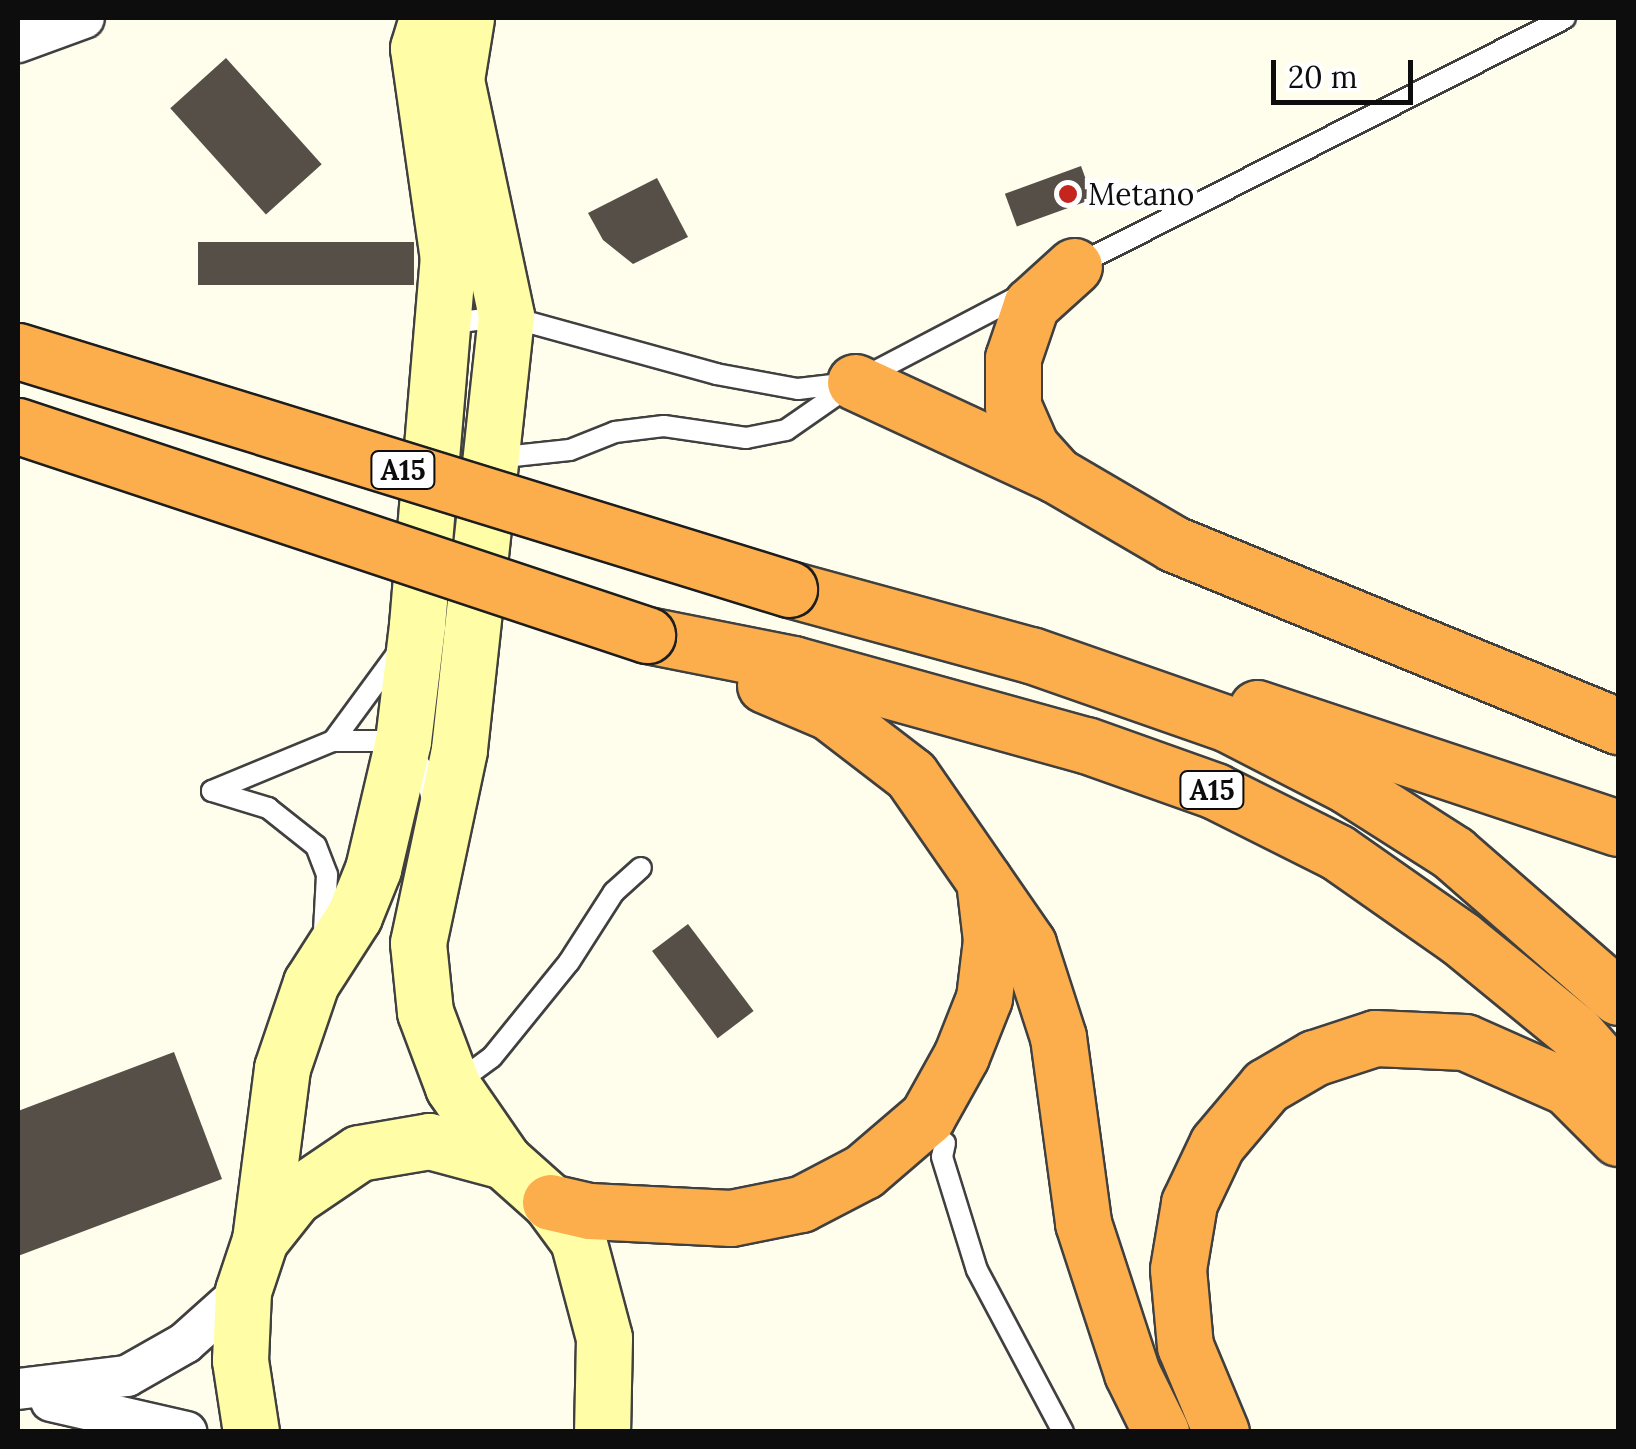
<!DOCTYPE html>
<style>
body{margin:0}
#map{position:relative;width:1636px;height:1449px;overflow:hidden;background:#fffdec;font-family:Lora,serif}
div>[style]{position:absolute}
.building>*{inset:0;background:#564f48;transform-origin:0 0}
.roads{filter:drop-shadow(2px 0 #404040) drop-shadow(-2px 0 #404040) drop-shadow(0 2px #404040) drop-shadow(0 -2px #404040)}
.lane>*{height:20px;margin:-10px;padding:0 10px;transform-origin:10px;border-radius:10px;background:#fff}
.street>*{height:40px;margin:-20px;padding:0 20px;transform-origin:20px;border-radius:20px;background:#fff}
.secondary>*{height:55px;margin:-27.5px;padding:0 27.5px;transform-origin:27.5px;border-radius:27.5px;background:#fffea7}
.highway>*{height:55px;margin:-27.5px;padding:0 27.5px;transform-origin:27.5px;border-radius:27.5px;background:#fcae4d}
.bridges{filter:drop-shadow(2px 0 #1e1e1e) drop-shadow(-2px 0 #1e1e1e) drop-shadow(0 2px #1e1e1e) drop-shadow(0 -2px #1e1e1e)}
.highway-bridge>*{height:55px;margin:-27.5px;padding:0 27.5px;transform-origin:27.5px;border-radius:27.5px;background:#fcae4d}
.dots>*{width:28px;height:28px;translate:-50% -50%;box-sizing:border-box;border:5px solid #fff;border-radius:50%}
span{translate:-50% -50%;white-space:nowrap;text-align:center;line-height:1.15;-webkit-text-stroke:10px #fff;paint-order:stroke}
.shield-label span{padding:2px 8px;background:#fff;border:2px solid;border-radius:8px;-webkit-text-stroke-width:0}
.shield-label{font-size:28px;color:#0d0d0d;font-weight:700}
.poi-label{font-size:30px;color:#0d0d0d}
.left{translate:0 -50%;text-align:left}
.frame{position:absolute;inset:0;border:20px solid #0d0d0d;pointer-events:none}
.scale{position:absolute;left:1271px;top:60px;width:142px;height:45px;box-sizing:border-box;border:5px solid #0d0d0d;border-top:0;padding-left:12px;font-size:30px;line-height:35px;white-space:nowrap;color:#0d0d0d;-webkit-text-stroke:8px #fff;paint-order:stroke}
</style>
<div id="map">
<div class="building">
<div style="left:226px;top:58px;width:143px;height:75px;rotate:48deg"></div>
<div style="left:1081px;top:166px;width:35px;height:81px;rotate:70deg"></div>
<div style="clip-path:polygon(657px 178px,688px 237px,633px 264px,603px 240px,588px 213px)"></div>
<div style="left:414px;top:242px;width:43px;height:216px;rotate:90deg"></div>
<div style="left:688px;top:924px;width:109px;height:45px;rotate:53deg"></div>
<div style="clip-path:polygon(174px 1052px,222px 1179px,18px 1256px,18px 1111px)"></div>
</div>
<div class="roads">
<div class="lane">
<div style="left:1075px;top:266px;width:549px;rotate:-26.84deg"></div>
<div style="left:447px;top:324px;width:60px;rotate:-7.7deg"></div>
<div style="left:506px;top:316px;width:218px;rotate:15.4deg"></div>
<div style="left:716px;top:374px;width:83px;rotate:10.4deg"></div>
<div style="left:798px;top:389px;width:50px;rotate:-6.8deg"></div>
<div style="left:495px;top:458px;width:75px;rotate:-6.1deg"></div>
<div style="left:570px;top:450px;width:48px;rotate:-21.8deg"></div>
<div style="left:615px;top:432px;width:49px;rotate:-7deg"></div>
<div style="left:664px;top:426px;width:83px;rotate:8.3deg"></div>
<div style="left:746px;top:438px;width:41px;rotate:-11.3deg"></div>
<div style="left:786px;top:430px;width:84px;rotate:-34.8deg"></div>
<div style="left:855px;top:382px;width:190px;rotate:-27.6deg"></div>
<div style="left:333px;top:741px;width:112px;rotate:-53.7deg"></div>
<div style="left:212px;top:791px;width:131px;rotate:-22.5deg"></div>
<div style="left:333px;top:741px;width:70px"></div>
<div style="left:403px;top:741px;width:40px;rotate:55.1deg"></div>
<div style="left:426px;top:774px;width:27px;rotate:77deg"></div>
<div style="left:212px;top:791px;width:59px;rotate:16.9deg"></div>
<div style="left:268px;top:808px;width:61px;rotate:38.4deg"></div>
<div style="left:316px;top:846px;width:31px;rotate:69deg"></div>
<div style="left:327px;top:875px;width:56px;rotate:93.1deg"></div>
<div style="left:454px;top:1085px;width:47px;rotate:-36.4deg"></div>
<div style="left:492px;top:1057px;width:122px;rotate:-51deg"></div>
<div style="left:569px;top:962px;width:83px;rotate:-57.3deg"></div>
<div style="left:614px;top:892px;width:36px;rotate:-42deg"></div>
<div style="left:945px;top:1143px;width:14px;rotate:102deg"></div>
<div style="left:942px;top:1157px;width:118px;rotate:72.8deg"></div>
<div style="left:977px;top:1270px;width:183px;rotate:62deg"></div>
</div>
<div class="street">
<div style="left:18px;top:42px;width:70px;rotate:-20deg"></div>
<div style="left:18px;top:1389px;width:110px;rotate:-6.8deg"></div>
<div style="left:127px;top:1376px;width:67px;rotate:-29.6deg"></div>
<div style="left:185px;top:1343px;width:78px;rotate:-41.9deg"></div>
<div style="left:51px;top:1401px;width:139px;rotate:12.9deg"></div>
</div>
<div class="secondary">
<div style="left:466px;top:18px;width:63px;rotate:99.2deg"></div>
<div style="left:456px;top:80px;width:241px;rotate:78deg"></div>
<div style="left:506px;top:316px;width:437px;rotate:96.2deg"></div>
<div style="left:459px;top:750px;width:197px;rotate:102deg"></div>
<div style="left:418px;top:943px;width:69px;rotate:84.2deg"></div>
<div style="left:425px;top:1012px;width:80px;rotate:69.5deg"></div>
<div style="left:453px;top:1087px;width:90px;rotate:55.4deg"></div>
<div style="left:504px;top:1161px;width:62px;rotate:41.7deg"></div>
<div style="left:550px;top:1202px;width:47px;rotate:53.6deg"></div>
<div style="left:578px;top:1240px;width:101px;rotate:75.1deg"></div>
<div style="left:604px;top:1338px;width:94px;rotate:91.2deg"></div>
<div style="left:260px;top:1240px;width:55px;rotate:-51.7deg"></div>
<div style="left:294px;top:1197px;width:78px;rotate:-34.1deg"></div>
<div style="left:359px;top:1153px;width:71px;rotate:-9.7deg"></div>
<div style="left:429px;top:1141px;width:78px;rotate:14.9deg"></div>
<div style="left:251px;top:1432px;width:73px;rotate:-98.7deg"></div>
<div style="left:240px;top:1360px;width:69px;rotate:-87.5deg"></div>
<div style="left:243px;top:1291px;width:54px;rotate:-71.6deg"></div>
<div style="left:260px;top:1240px;width:173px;rotate:-82.7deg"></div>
<div style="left:282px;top:1068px;width:90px;rotate:-71.2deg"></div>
<div style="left:311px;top:983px;width:80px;rotate:-57.3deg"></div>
<div style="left:354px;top:916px;width:51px;rotate:-68deg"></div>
<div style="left:373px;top:869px;width:131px;rotate:-76.8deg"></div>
<div style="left:403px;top:741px;width:117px;rotate:-83.1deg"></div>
<div style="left:417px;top:625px;width:367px;rotate:-85.2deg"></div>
<div style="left:448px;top:259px;width:213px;rotate:-98.1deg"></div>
<div style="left:418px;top:48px;width:31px;rotate:-73deg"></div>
</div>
<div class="highway">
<div style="left:855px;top:382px;width:221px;rotate:24.8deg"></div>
<div style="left:1056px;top:475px;width:137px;rotate:30.3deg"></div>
<div style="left:1174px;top:544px;width:480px;rotate:22.3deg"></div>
<div style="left:1056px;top:475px;width:38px;rotate:-132deg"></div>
<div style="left:1031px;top:447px;width:45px;rotate:-113.7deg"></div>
<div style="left:1013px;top:406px;width:48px;rotate:-90deg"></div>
<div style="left:1013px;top:358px;width:56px;rotate:-71.2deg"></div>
<div style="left:1031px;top:305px;width:58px;rotate:-42.2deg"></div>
<div style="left:789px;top:589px;width:251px;rotate:15.3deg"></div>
<div style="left:1031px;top:655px;width:209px;rotate:19.3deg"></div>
<div style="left:1228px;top:724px;width:135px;rotate:27.3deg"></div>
<div style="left:1348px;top:786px;width:125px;rotate:32.5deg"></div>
<div style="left:1453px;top:853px;width:219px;rotate:41.1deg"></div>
<div style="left:647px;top:635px;width:149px;rotate:11.2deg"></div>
<div style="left:793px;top:664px;width:304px;rotate:15.5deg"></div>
<div style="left:1086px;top:745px;width:137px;rotate:19.6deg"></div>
<div style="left:1215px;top:791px;width:136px;rotate:26.6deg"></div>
<div style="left:1337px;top:852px;width:150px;rotate:35deg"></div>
<div style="left:1460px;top:938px;width:149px;rotate:39.3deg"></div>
<div style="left:1575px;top:1032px;width:65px;rotate:48.7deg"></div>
<div style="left:765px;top:685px;width:69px;rotate:22.9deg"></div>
<div style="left:829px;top:712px;width:103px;rotate:37.5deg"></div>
<div style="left:911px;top:775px;width:206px;rotate:55.3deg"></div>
<div style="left:1028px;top:944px;width:98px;rotate:72.1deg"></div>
<div style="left:1058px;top:1037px;width:188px;rotate:82.3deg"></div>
<div style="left:1083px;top:1223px;width:158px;rotate:71.9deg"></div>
<div style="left:1132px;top:1373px;width:66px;rotate:63.8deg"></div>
<div style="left:1257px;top:708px;width:380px;rotate:18.4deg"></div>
<div style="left:550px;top:1202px;width:40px;rotate:13deg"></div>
<div style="left:589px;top:1211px;width:142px;rotate:2.8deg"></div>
<div style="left:731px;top:1218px;width:71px;rotate:-11.3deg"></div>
<div style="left:801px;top:1204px;width:71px;rotate:-27.6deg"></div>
<div style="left:864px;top:1171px;width:83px;rotate:-40.6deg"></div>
<div style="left:927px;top:1117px;width:70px;rotate:-60.9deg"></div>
<div style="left:961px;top:1056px;width:62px;rotate:-68.4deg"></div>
<div style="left:984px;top:998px;width:58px;rotate:-83.1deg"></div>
<div style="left:991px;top:940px;width:60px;rotate:-96.7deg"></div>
<div style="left:1221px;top:1432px;width:93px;rotate:-112.7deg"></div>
<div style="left:1185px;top:1346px;width:77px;rotate:-95.2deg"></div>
<div style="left:1178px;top:1269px;width:67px;rotate:-80.5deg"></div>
<div style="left:1189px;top:1203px;width:65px;rotate:-64.6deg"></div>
<div style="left:1217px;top:1144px;width:76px;rotate:-49.8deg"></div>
<div style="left:1266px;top:1086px;width:56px;rotate:-30.3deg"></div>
<div style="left:1314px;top:1058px;width:64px;rotate:-18.2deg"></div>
<div style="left:1375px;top:1038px;width:90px;rotate:2.5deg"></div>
<div style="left:1465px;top:1042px;width:111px;rotate:23.8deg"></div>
<div style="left:1567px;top:1087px;width:72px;rotate:45deg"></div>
</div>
</div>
<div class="bridges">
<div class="highway-bridge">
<div style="left:18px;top:351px;width:807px;rotate:17.15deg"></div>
<div style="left:18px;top:426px;width:663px;rotate:18.38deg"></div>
</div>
</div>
<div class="dots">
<div style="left:1068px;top:194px;background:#c4261e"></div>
</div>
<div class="shield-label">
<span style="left:403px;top:470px">A15</span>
<span style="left:1212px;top:790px">A15</span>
</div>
<div class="poi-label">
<span class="left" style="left:1088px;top:194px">Metano</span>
</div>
<div class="frame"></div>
<div class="scale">20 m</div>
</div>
